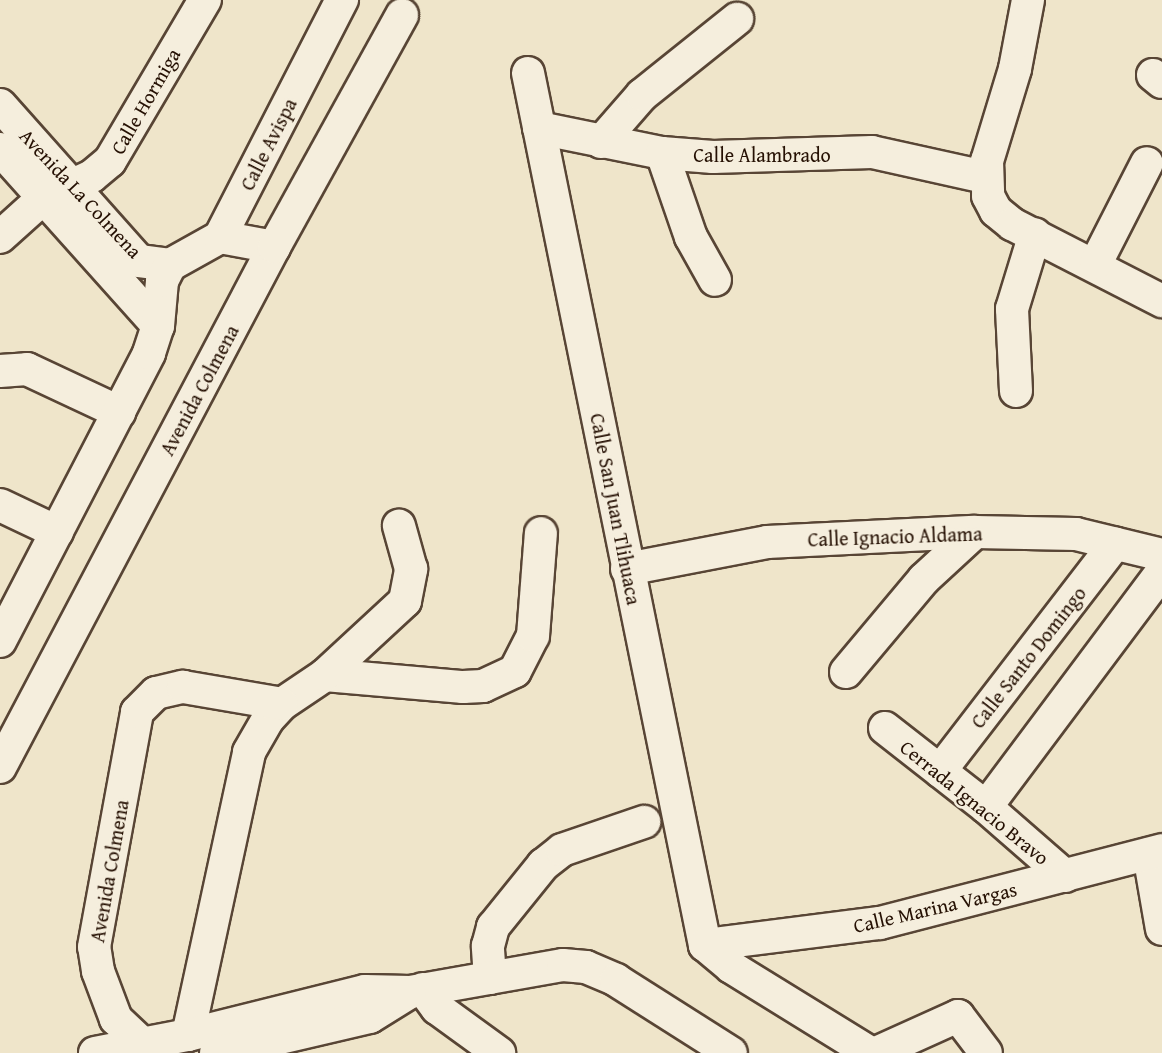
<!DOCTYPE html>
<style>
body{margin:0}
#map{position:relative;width:1162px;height:1053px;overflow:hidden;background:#efe5ca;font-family:"Gentium Book Plus",serif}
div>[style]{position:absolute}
.roads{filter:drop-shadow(2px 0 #584535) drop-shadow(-2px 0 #584535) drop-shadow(0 2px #584535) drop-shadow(0 -2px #584535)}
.minor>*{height:32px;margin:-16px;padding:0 16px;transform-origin:16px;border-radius:16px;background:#f5eedd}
span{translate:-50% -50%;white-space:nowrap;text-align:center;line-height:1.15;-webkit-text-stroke:5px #f5eedd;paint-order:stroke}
.street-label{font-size:20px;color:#251003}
</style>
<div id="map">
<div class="roads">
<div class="minor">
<div style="left:1028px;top:0;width:70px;rotate:100.7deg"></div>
<div style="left:1015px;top:69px;width:96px;rotate:106.9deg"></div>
<div style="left:987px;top:161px;width:35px;rotate:88deg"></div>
<div style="left:988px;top:196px;width:17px;rotate:62deg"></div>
<div style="left:996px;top:211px;width:21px;rotate:39deg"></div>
<div style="left:1012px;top:224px;width:169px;rotate:27.2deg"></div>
<div style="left:528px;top:73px;width:890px;rotate:78.53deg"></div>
<div style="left:1153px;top:75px;width:11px;rotate:38deg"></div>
<div style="left:0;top:105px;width:209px;rotate:48.3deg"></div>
<div style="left:139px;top:261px;width:31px;rotate:7deg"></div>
<div style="left:539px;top:128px;width:126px;rotate:11.5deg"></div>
<div style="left:662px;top:153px;width:51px;rotate:4.5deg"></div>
<div style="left:713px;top:157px;width:159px;rotate:-1.8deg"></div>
<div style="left:872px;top:152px;width:116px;rotate:12.5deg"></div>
<div style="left:601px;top:142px;width:62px;rotate:-48.9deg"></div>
<div style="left:642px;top:95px;width:122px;rotate:-38.7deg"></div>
<div style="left:0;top:149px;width:237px;rotate:48.2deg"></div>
<div style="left:662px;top:153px;width:89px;rotate:71deg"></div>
<div style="left:691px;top:237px;width:49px;rotate:60.8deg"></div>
<div style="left:0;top:237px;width:57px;rotate:-42.1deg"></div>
<div style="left:42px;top:199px;width:55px;rotate:-24.7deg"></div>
<div style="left:92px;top:176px;width:23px;rotate:-40deg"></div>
<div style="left:110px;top:161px;width:187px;rotate:-59.5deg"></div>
<div style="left:220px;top:237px;width:55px;rotate:10.5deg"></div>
<div style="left:1096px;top:263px;width:112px;rotate:-63deg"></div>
<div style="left:170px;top:265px;width:57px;rotate:-29.2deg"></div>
<div style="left:220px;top:237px;width:267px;rotate:-62.8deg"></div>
<div style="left:0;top:371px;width:27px;rotate:-4deg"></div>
<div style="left:27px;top:369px;width:102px;rotate:25.1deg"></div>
<div style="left:1016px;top:391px;width:82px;rotate:-92.8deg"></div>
<div style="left:1012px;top:309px;width:78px;rotate:-73deg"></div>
<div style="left:0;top:505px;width:63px;rotate:25.3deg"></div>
<div style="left:627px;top:569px;width:143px;rotate:-10.9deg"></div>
<div style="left:767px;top:542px;width:208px;rotate:-2.8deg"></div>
<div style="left:975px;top:532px;width:101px;rotate:1.1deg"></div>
<div style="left:1076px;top:534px;width:89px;rotate:13.7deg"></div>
<div style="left:0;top:641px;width:324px;rotate:-62.6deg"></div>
<div style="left:149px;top:353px;width:28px;rotate:-72deg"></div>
<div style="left:158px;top:326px;width:45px;rotate:-84.9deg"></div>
<div style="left:162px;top:281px;width:18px;rotate:-63deg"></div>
<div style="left:846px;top:672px;width:121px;rotate:-50deg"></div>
<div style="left:924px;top:579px;width:69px;rotate:-42.7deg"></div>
<div style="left:325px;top:675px;width:139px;rotate:5deg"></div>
<div style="left:463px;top:687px;width:20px;rotate:-3deg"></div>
<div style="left:483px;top:686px;width:35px;rotate:-25deg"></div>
<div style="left:515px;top:671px;width:39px;rotate:-63deg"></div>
<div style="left:533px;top:636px;width:103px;rotate:-85.6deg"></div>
<div style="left:885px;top:728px;width:128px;rotate:38deg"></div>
<div style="left:986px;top:807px;width:105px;rotate:41.1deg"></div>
<div style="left:0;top:767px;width:588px;rotate:-62.21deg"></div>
<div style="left:274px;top:247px;width:265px;rotate:-61.1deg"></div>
<div style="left:940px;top:771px;width:287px;rotate:-52.4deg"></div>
<div style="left:986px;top:807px;width:294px;rotate:-53.2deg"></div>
<div style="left:1149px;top:854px;width:76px;rotate:80.2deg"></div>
<div style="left:705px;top:945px;width:176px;rotate:-7.2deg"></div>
<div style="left:880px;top:923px;width:291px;rotate:-14.5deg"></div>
<div style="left:705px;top:945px;width:34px;rotate:40deg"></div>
<div style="left:731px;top:967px;width:163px;rotate:31.7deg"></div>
<div style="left:490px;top:978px;width:32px;rotate:-94deg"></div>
<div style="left:488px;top:946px;width:20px;rotate:-75deg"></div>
<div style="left:493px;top:927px;width:80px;rotate:-51.1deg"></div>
<div style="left:543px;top:865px;width:24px;rotate:-38deg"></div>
<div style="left:562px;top:850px;width:87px;rotate:-18.9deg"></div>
<div style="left:423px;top:989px;width:24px;rotate:54deg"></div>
<div style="left:437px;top:1008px;width:77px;rotate:36deg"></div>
<div style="left:188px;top:1035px;width:289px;rotate:-77.8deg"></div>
<div style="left:249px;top:752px;width:38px;rotate:-60deg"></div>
<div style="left:268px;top:719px;width:21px;rotate:-47deg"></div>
<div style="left:282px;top:704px;width:52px;rotate:-34deg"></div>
<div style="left:325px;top:675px;width:109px;rotate:-42.8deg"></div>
<div style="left:405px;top:601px;width:33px;rotate:-79deg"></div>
<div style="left:411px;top:569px;width:45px;rotate:-105.6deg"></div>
<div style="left:95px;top:1053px;width:95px;rotate:-11deg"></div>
<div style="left:188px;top:1035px;width:182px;rotate:-14deg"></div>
<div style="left:365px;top:991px;width:45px;rotate:1.3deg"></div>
<div style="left:410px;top:992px;width:155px;rotate:-10deg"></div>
<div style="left:563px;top:965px;width:23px;rotate:5deg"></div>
<div style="left:586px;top:967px;width:33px;rotate:23deg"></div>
<div style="left:616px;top:980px;width:136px;rotate:32.4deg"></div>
<div style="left:152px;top:1053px;width:50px;rotate:-136.6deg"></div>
<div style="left:116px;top:1019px;width:51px;rotate:-110.6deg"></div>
<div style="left:98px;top:971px;width:24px;rotate:-99deg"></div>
<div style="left:94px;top:947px;width:239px;rotate:-79.6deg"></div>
<div style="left:137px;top:712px;width:27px;rotate:-45deg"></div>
<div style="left:156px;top:693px;width:28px;rotate:-13deg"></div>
<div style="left:183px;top:687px;width:100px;rotate:9.7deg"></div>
<div style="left:216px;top:1053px;width:158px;rotate:-13.2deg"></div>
<div style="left:370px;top:1017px;width:47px;rotate:-32deg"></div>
<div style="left:876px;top:1053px;width:90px;rotate:-24.3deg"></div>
<div style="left:958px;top:1016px;width:46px;rotate:52.9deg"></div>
</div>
</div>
<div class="street-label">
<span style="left:145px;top:101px;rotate:-60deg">Calle Hormiga</span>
<span style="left:268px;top:144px;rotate:-63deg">Calle Avispa</span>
<span style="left:762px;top:154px">Calle Alambrado</span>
<span style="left:81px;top:193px;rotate:47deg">Avenida La Colmena</span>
<span style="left:199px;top:390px;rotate:-62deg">Avenida Colmena</span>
<span style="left:616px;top:509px;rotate:79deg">Calle San Juan Tlihuaca</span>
<span style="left:895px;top:536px;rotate:-2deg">Calle Ignacio Aldama</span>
<span style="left:1028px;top:657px;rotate:-52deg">Calle Santo Domingo</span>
<span style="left:975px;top:802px;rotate:39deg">Cerrada Ignacio Bravo</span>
<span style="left:109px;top:871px;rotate:-80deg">Avenida Colmena</span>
<span style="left:935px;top:907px;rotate:-13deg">Calle Marina Vargas</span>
</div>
</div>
